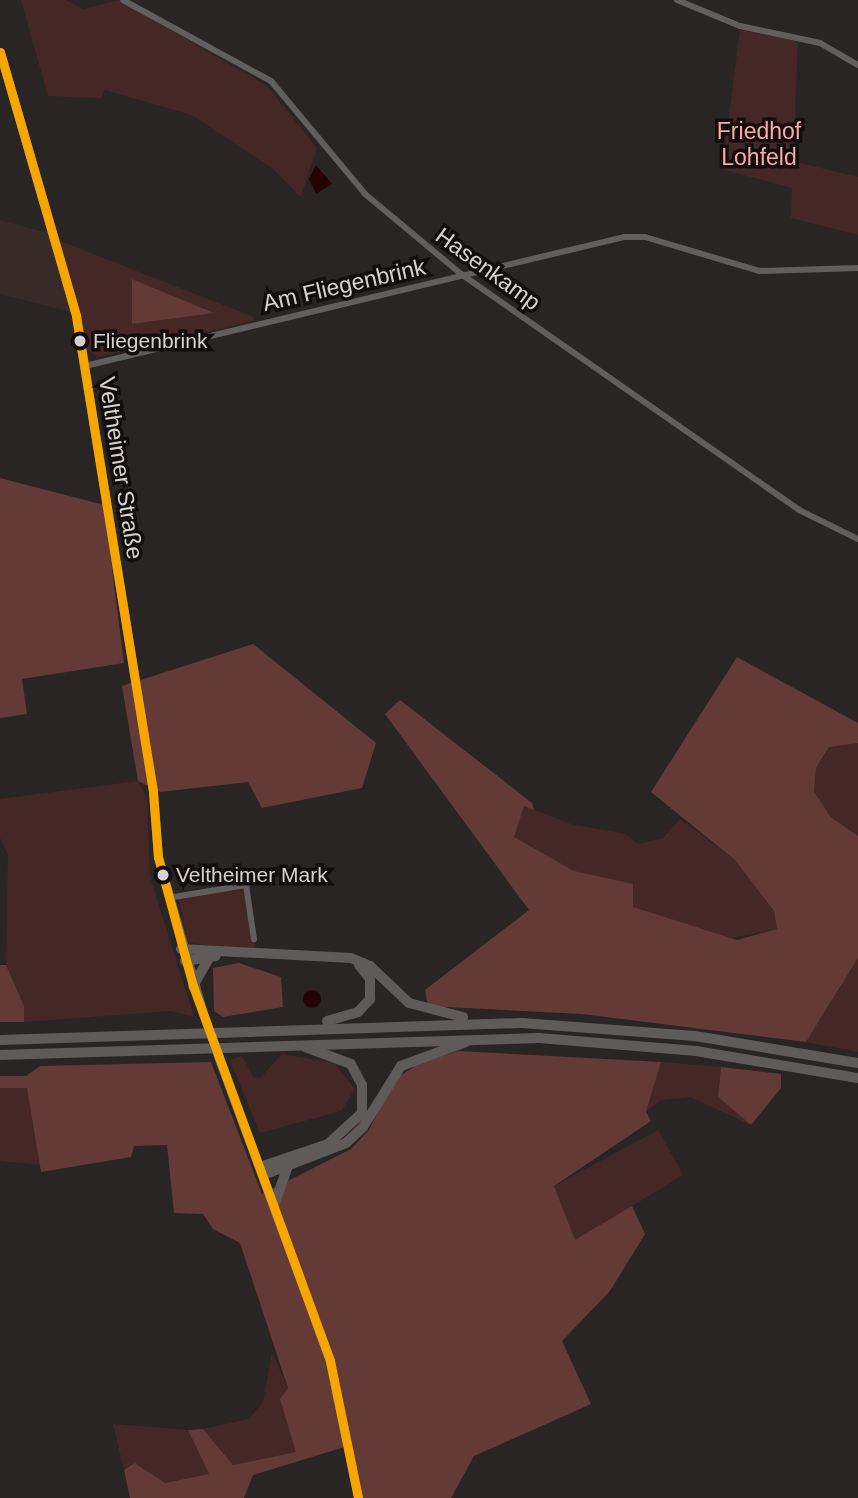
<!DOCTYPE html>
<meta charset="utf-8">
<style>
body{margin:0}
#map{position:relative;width:858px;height:1498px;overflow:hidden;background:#2a2525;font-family:Arial,sans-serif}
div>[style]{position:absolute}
.built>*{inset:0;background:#382a29}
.green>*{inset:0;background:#452725}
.forest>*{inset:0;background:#643a37}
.water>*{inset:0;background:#250305}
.round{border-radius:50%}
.minor>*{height:6px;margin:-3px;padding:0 3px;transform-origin:3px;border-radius:3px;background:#605e5e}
.secondary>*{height:9px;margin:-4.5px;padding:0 4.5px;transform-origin:4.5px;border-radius:4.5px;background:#636060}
.motorway>*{height:10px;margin:-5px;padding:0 5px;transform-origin:5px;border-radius:5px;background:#5f5b5b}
.secondary-bridge>*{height:9px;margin:-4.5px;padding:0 4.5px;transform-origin:4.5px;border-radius:4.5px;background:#636060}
.bus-1>*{height:9px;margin:-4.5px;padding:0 4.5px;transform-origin:4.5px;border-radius:4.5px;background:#f7a600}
.dots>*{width:19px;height:19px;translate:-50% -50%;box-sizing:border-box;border:4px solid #120e0e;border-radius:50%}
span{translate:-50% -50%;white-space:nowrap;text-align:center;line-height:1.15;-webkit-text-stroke:7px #120e0e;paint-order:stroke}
.bus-label{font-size:21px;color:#d7d2d1}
.left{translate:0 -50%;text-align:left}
.park-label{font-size:23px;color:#fba9a3}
.street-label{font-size:23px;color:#d7d2d1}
</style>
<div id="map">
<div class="built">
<div style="clip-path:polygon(0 220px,55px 235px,71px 312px,0 294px)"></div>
</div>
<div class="green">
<div style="clip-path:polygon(21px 0,65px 0,83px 9px,119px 0,267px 86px,317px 148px,301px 197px,271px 167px,192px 115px,105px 90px,101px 98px,48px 96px)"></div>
<div style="clip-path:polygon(740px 30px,798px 40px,793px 161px,858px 177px,858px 235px,791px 218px,792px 188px,722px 169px)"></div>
<div style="clip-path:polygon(evenodd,60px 241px,254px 317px,253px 321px,97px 357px,88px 350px,60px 241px,132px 279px,212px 313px,132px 324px,132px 279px)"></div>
<div style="clip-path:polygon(851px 740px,858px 743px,858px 836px,831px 817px,814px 793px,816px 768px,829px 747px)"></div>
<div style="clip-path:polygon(138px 781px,147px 798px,150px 877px,194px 1017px,170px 1011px,24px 1022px,6px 965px,8px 855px,0 838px,0 799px)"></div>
<div style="clip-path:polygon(524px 806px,571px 824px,626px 834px,638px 844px,663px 838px,680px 819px,735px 860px,774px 911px,777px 929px,722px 940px,633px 907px,618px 885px,574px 871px,513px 837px)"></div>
<div style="clip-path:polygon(244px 889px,255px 950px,188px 943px,178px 898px)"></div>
<div style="clip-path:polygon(858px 958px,858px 1052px,806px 1042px)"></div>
<div style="clip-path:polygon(282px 1054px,334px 1063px,355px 1089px,341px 1111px,260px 1133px,230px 1060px,242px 1056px,254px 1078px,261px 1077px)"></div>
<div style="clip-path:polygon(661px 1062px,721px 1067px,718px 1097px,751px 1125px,691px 1097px,661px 1100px,646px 1112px)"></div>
<div style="clip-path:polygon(27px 1087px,31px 1108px,42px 1165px,0 1161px,0 1088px)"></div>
<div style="clip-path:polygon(658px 1130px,683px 1175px,575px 1241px,554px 1186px)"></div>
<div style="clip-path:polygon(272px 1352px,288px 1388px,280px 1399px,297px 1452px,233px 1465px,203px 1429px,249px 1419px,263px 1402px)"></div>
<div style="clip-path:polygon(113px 1424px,188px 1430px,209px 1474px,165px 1483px,136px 1463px,124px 1470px)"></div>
</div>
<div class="forest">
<div style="clip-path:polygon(132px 279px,214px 313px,132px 324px)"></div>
<div style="clip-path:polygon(0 478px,104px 505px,124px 663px,22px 679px,27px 714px,0 718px)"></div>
<div style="clip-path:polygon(253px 644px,376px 743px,362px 788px,262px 808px,248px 782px,160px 792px,138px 781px,122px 686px)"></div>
<div style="clip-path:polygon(737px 657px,858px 723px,858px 743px,829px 747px,816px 768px,814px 792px,831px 817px,858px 836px,858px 958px,806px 1042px,582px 1014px,428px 1006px,425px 990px,529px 910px,385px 714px,400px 700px,532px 803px,534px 810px,524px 806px,514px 837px,574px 871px,633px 884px,633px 907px,737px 940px,777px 929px,774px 911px,735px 860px,651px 792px)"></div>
<div style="clip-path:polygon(239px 963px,281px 977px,283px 1007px,223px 1017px,214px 1011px,213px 968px)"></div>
<div style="clip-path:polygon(0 965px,6px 965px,24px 1006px,24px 1022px,0 1022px)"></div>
<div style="clip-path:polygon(458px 1051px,661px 1062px,646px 1112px,651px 1121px,554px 1186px,575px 1240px,632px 1206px,645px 1234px,610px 1291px,562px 1341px,591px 1404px,474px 1456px,451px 1498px,362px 1498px,351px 1445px,253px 1475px,244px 1498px,130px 1498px,124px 1470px,135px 1463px,165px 1483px,209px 1474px,188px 1430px,203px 1429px,233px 1465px,296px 1452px,280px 1399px,288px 1388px,240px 1243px,213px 1229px,203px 1214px,174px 1213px,167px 1145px,134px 1146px,131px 1157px,41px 1172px,27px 1088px,0 1088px,0 1076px,26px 1076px,40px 1066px,211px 1062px,262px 1194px,351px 1149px,369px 1130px,395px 1079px,420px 1063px)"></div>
<div style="clip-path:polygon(721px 1067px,781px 1074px,781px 1088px,751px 1125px,718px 1097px)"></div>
</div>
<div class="water">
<div style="clip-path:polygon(316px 165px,332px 184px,316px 194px,309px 179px)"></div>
<div class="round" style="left:303px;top:990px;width:18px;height:18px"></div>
</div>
<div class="minor">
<div style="left:123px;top:0;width:169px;rotate:28.7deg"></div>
<div style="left:271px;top:81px;width:147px;rotate:50.2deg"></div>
<div style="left:365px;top:194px;width:125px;rotate:39.8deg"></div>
<div style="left:461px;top:274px;width:412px;rotate:34.9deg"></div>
<div style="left:799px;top:510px;width:66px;rotate:26.2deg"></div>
<div style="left:677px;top:0;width:68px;rotate:22.4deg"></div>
<div style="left:740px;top:26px;width:82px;rotate:12deg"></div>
<div style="left:820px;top:43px;width:44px;rotate:30.1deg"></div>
<div style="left:85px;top:366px;width:554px;rotate:-13.46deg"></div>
<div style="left:624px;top:237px;width:21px"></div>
<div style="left:645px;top:237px;width:119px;rotate:16.6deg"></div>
<div style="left:759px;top:271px;width:99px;rotate:-1.7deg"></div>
<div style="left:168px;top:898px;width:79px;rotate:-9.5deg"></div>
<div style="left:246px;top:885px;width:55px;rotate:81.6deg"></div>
</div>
<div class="secondary">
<div style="left:0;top:52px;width:275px;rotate:73.9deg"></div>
<div style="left:76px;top:316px;width:482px;rotate:80.8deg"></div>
<div style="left:153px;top:792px;width:65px;rotate:85.6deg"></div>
<div style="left:158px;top:857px;width:166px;rotate:73.9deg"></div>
<div style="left:220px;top:1062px;width:319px;rotate:69.8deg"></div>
<div style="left:330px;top:1361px;width:140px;rotate:78.4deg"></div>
</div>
<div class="motorway">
<div style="left:181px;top:949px;width:170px;rotate:3deg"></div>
<div style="left:351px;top:958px;width:21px;rotate:23deg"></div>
<div style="left:370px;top:966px;width:54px;rotate:43.5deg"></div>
<div style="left:409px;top:1003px;width:56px;rotate:14.5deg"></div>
<div style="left:185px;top:961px;width:31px;rotate:-9deg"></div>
<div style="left:193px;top:986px;width:34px;rotate:-60deg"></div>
<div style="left:327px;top:1021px;width:32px;rotate:-16deg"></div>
<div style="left:358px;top:1012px;width:18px;rotate:-47deg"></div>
<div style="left:370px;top:999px;width:20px;rotate:-90deg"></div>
<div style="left:370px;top:979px;width:18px;rotate:-128deg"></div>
<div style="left:0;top:1040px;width:522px;rotate:-1.87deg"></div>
<div style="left:522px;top:1023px;width:173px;rotate:4.3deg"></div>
<div style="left:695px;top:1036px;width:165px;rotate:9.4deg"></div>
<div style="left:0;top:1055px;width:539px;rotate:-1.81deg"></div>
<div style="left:539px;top:1038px;width:158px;rotate:4.7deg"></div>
<div style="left:696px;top:1051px;width:164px;rotate:9.5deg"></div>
<div style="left:260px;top:1167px;width:72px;rotate:-18.7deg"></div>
<div style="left:328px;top:1144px;width:46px;rotate:-42.4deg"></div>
<div style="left:362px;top:1113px;width:28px;rotate:-90deg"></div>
<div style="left:362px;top:1085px;width:24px;rotate:-118deg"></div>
<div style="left:351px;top:1064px;width:49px;rotate:-159.7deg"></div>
<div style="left:263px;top:1175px;width:89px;rotate:-21.1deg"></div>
<div style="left:346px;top:1143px;width:23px;rotate:-43deg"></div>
<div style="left:363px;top:1127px;width:72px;rotate:-58.1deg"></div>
<div style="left:401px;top:1066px;width:69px;rotate:-20.3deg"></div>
<div style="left:274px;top:1205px;width:41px;rotate:-70.3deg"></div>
</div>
<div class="secondary-bridge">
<div style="left:204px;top:1016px;width:49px;rotate:70.8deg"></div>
</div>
<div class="bus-1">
<div style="left:0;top:52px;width:275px;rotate:73.9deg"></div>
<div style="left:76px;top:316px;width:482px;rotate:80.8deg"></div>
<div style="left:153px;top:792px;width:65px;rotate:85.6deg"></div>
<div style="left:158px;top:857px;width:134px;rotate:74.8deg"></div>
<div style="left:193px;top:986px;width:399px;rotate:69.9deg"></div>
<div style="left:330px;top:1361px;width:140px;rotate:78.4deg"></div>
</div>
<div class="dots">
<div style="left:80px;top:341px;background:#d7d2d1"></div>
<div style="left:163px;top:875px;background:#d7d2d1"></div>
</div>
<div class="bus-label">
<span class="left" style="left:93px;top:341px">Fliegenbrink</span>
<span class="left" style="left:176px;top:875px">Veltheimer Mark</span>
</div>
<div class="park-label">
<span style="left:759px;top:144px">Friedhof<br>Lohfeld</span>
</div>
<div class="street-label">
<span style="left:488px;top:269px;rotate:36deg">Hasenkamp</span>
<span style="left:344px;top:285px;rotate:-13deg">Am Fliegenbrink</span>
<span style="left:121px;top:468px;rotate:81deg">Veltheimer Straße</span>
</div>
</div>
